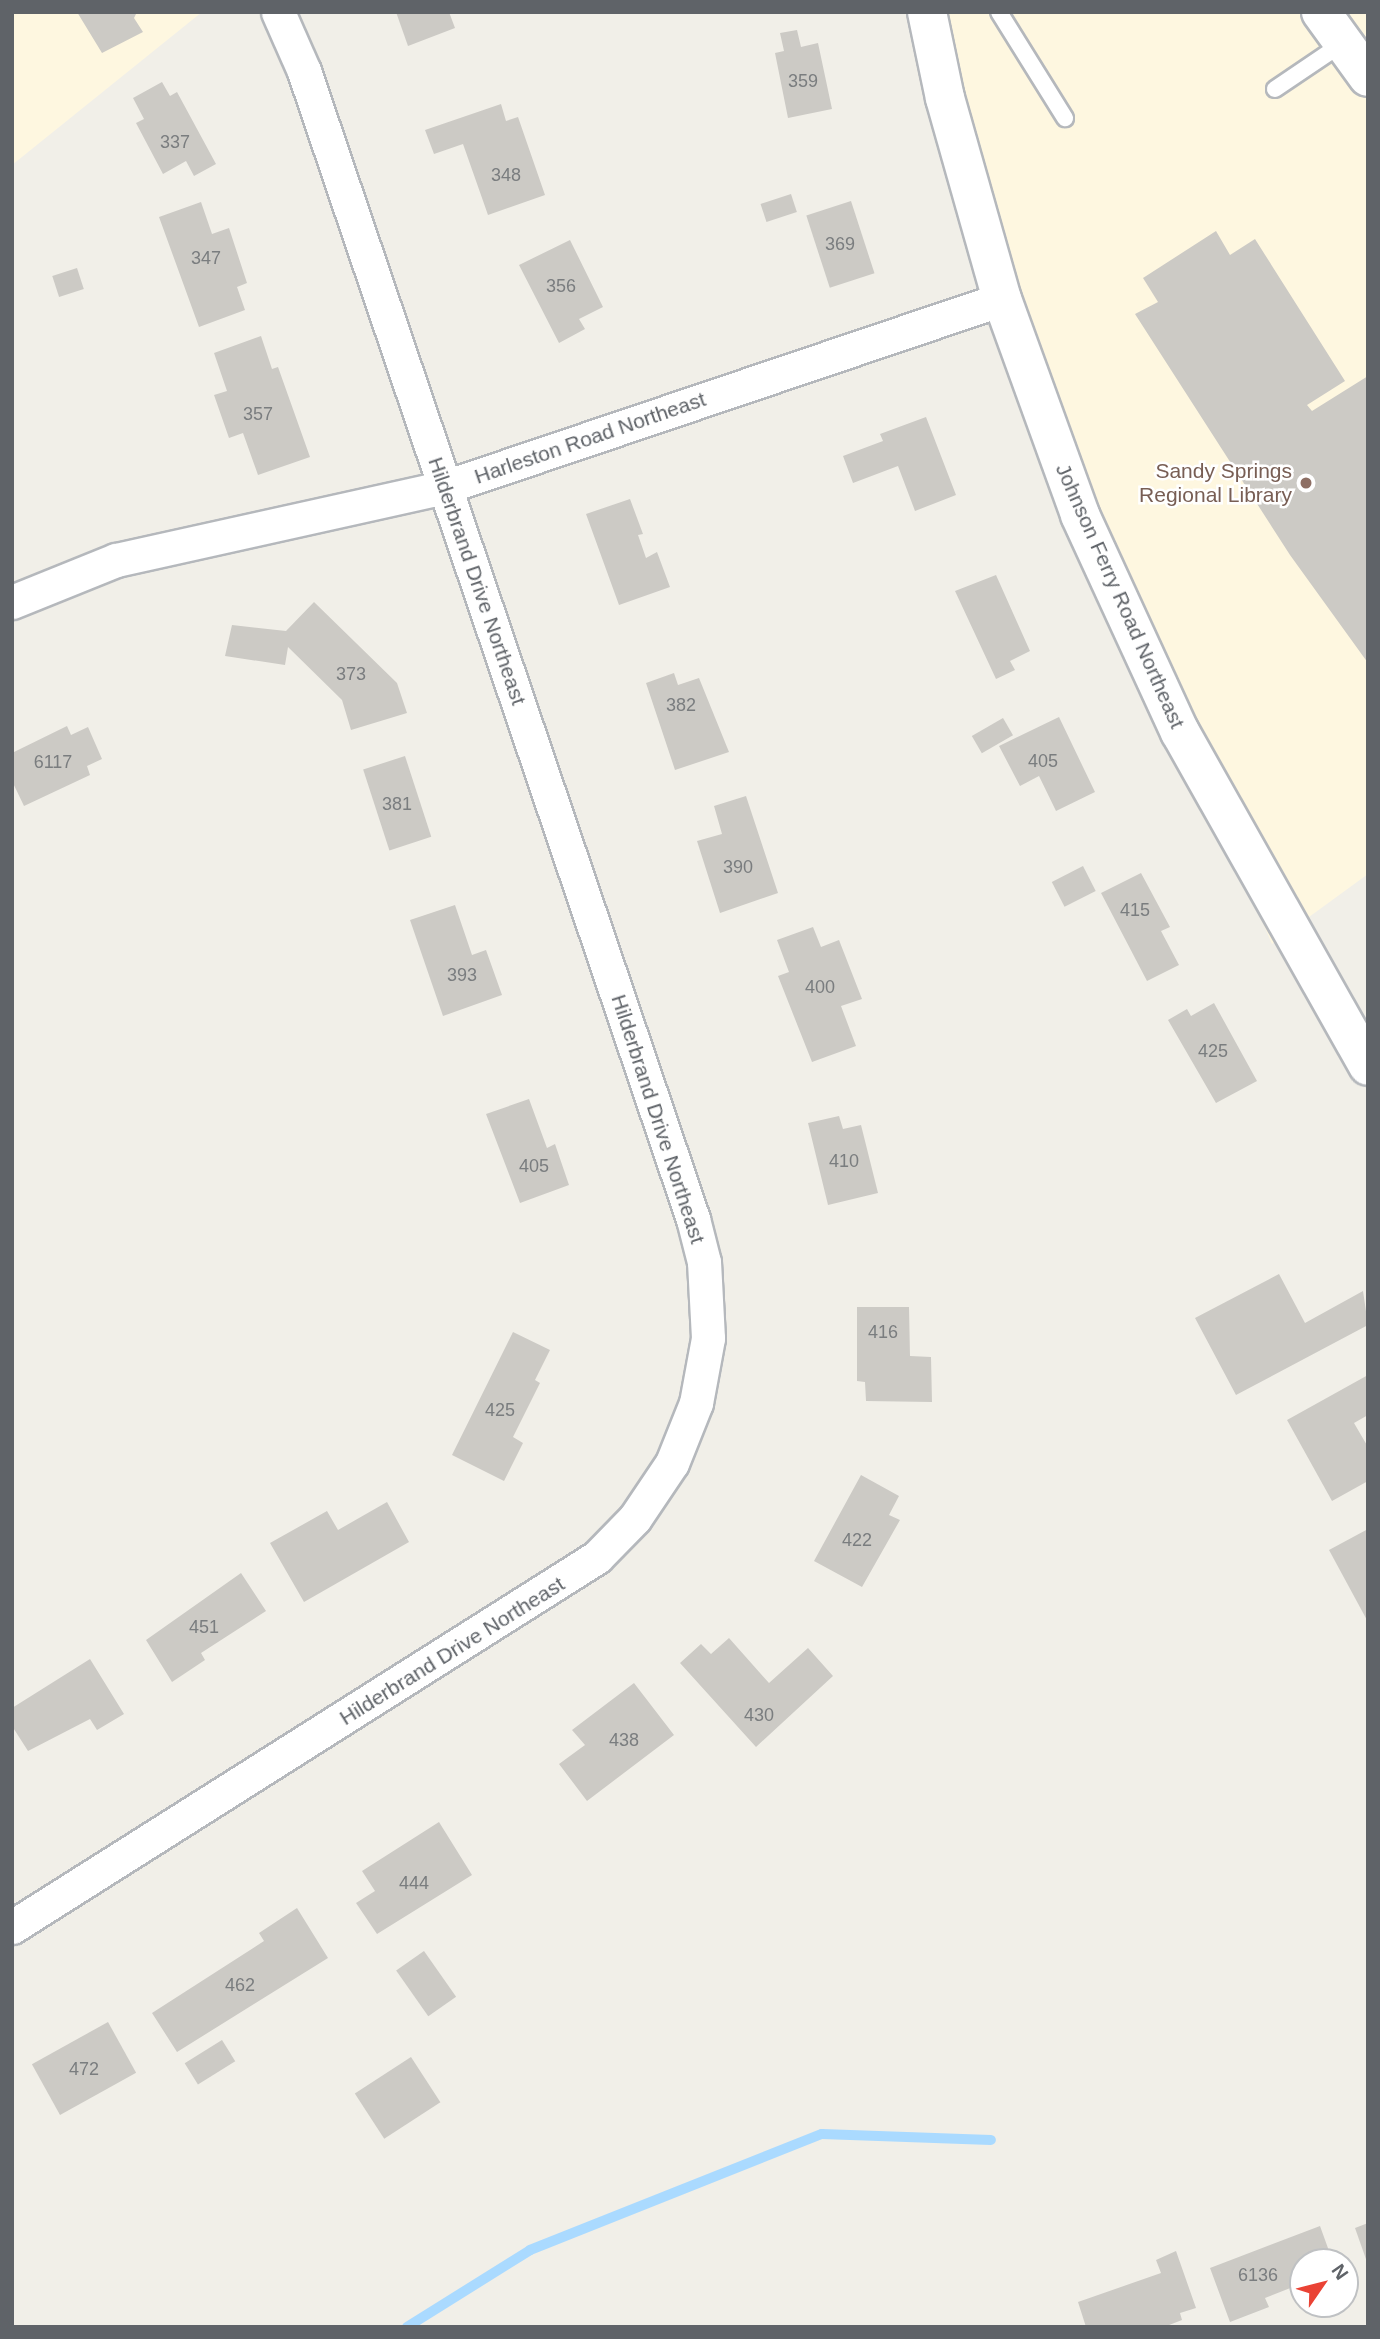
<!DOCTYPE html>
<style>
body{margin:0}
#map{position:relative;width:1380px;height:2339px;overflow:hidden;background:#f1efe8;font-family:Helvetica,sans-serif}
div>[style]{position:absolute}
.commercial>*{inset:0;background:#fef7e0}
.stream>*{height:10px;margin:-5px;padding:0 5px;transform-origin:5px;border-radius:5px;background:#aadaff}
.building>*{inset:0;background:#cccac5;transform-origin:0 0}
.roads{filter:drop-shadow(2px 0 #b5b8bc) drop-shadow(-2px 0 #b5b8bc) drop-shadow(0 2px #b5b8bc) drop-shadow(0 -2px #b5b8bc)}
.service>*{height:16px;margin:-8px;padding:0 8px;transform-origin:8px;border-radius:8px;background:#fff}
.minor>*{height:33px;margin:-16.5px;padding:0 16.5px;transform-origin:16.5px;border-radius:16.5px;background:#fff}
.tertiary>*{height:38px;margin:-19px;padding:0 19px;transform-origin:19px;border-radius:19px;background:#fff}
.secondary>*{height:38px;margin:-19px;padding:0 19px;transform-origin:19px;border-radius:19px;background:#fff}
.dots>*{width:19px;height:19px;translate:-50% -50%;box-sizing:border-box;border:4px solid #fff;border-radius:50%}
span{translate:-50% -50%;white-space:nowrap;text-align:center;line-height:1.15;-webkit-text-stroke:5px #fff;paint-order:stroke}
.number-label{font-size:18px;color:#7a7d7f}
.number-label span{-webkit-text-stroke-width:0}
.street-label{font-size:21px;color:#5f6368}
.education-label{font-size:21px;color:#785e54}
.right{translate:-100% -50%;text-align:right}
.frame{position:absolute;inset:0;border:14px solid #5f6368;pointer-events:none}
.north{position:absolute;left:1289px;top:2248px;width:70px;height:70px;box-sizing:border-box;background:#fff;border:2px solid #bfc1c3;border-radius:50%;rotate:55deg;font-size:19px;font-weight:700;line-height:28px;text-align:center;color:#5f6368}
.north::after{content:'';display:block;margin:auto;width:24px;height:32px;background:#ea4335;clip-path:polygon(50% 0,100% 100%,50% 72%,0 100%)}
</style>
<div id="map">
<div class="commercial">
<div style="clip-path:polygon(12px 12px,202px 12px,12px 165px)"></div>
<div style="clip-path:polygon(927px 12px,1368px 12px,1368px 874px,1272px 944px,973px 248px)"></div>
</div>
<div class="stream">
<div style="left:407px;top:2327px;width:145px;rotate:-32deg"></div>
<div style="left:530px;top:2250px;width:314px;rotate:-21.7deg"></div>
<div style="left:822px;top:2134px;width:169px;rotate:2deg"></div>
</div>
<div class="building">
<div style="clip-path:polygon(77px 12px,137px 12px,134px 18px,143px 32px,102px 53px)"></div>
<div style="clip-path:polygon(396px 12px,449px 12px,455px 28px,408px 46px)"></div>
<div style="clip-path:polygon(797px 30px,801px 47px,818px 43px,832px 109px,788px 118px,775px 53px,784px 51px,780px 33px)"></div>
<div style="clip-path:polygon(162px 82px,170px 96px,177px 92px,216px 164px,194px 176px,186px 161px,163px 174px,136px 123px,144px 119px,133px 98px)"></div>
<div style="clip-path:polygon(501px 104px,506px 121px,518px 117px,545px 195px,488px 215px,463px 144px,434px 154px,425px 130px)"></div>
<div style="left:791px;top:194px;width:19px;height:32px;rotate:72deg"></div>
<div style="left:851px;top:201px;width:76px;height:47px;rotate:72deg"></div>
<div style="clip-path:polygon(201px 202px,212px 234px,229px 228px,247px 283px,237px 287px,245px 310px,199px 327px,159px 217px)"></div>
<div style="clip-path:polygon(1216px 231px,1230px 255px,1255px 239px,1345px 381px,1307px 405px,1312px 411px,1368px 376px,1368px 663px,1290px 555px,1135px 314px,1158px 302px,1143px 278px)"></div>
<div style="clip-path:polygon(570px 240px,603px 307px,579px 319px,585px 329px,559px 343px,519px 265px)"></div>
<div style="left:77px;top:268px;width:22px;height:26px;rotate:72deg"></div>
<div style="clip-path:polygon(261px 336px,272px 369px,278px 367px,310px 457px,258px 475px,243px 433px,229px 438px,214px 395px,227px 391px,214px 353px)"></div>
<div style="clip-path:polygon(926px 417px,956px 495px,915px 511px,898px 466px,853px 483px,843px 456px,883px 441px,880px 434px)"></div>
<div style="clip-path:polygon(630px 499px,643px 534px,638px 535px,646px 558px,657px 552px,670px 587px,619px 605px,586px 514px)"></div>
<div style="clip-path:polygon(996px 575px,1030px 651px,1010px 661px,1015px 670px,996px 679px,955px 591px)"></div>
<div style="clip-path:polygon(314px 602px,397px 683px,407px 713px,351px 730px,342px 700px,288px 647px,285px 665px,225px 656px,232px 625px,286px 631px)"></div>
<div style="clip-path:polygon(674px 673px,678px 685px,699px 678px,729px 752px,675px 770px,646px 683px)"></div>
<div style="clip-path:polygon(1059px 717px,1095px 792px,1056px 811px,1039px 776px,1020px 786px,999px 746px)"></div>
<div style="left:1003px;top:718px;width:20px;height:36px;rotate:60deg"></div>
<div style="clip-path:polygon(67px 726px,71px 735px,88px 727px,102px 759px,87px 766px,90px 775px,24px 806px,12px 781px,12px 753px)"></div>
<div style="left:405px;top:756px;width:85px;height:44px;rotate:72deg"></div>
<div style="clip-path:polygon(746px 796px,778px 893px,720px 913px,697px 841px,722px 834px,714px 806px)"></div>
<div style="left:1083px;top:866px;width:28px;height:35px;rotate:63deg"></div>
<div style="clip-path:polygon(1141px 873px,1170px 927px,1161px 931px,1179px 965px,1147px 981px,1101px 893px)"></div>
<div style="clip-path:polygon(455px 905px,472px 955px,486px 950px,502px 995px,443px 1016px,410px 920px)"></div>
<div style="clip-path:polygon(813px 927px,821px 947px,839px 940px,862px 999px,841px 1006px,856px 1046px,812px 1062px,778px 976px,789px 972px,777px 940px)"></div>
<div style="clip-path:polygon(1214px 1003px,1257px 1081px,1216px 1103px,1168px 1020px,1187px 1009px,1191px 1016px)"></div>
<div style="clip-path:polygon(529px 1099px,547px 1148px,555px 1144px,569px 1185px,520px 1203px,486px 1114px)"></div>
<div style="clip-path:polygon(839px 1116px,843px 1129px,861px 1125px,878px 1193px,828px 1205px,808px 1123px)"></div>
<div style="clip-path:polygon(1279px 1274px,1305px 1323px,1363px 1291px,1368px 1325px,1236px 1395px,1195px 1318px)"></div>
<div style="clip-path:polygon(857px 1307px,909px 1307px,910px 1356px,931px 1357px,932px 1402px,866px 1401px,865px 1382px,857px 1381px)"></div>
<div style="clip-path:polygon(513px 1332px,550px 1350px,535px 1380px,540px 1383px,513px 1437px,523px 1443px,504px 1481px,452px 1455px)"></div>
<div style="clip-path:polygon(1368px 1375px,1368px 1415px,1354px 1423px,1368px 1447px,1368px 1481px,1332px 1501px,1287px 1420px)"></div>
<div style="clip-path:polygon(861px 1475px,899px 1496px,889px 1515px,900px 1520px,862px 1587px,814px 1561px)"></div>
<div style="clip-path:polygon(387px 1502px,409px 1542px,304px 1602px,270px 1543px,327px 1511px,338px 1530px)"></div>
<div style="clip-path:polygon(1368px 1529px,1368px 1622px,1329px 1550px)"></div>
<div style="clip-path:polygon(241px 1573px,266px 1611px,201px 1653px,205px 1660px,172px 1682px,146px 1640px)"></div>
<div style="clip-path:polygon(729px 1638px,769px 1683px,808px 1648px,833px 1676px,756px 1747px,680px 1663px,701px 1644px,711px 1654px)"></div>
<div style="clip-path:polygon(90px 1659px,124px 1714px,97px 1730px,90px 1719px,28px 1751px,12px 1726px,12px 1708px)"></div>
<div style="clip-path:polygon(634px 1683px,674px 1735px,587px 1801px,559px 1764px,585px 1745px,572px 1730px)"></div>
<div style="clip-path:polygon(439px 1822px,472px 1875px,377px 1934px,356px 1903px,375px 1891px,362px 1871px)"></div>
<div style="clip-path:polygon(297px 1908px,328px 1958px,177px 2052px,152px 2013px,264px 1941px,259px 1933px)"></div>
<div style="left:424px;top:1951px;width:56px;height:34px;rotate:55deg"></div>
<div style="left:108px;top:2022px;width:58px;height:87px;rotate:61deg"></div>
<div style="left:222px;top:2040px;width:25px;height:44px;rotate:58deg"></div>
<div style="left:411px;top:2057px;width:54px;height:67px;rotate:57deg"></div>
<div style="clip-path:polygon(1368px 2223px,1368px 2262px,1367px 2262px,1355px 2228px)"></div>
<div style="clip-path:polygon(1320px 2226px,1333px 2262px,1303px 2262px,1303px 2283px,1265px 2298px,1269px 2307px,1230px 2322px,1210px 2268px)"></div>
<div style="clip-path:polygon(1176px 2251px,1196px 2308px,1180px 2313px,1182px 2320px,1164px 2327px,1086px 2327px,1078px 2302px,1161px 2273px,1156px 2260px)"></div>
</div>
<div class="roads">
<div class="service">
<div style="left:999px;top:12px;width:125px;rotate:58.1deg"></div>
<div style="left:1275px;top:89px;width:82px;rotate:-34.1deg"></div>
</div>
<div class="minor">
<div style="left:12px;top:602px;width:112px;rotate:-22deg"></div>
<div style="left:116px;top:560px;width:337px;rotate:-12.5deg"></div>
<div style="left:445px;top:487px;width:588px;rotate:-18.65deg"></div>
<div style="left:12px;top:1927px;width:692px;rotate:-32.31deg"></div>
<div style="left:597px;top:1557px;width:54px;rotate:-45.7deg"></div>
<div style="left:635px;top:1518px;width:66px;rotate:-56.1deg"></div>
<div style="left:672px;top:1463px;width:65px;rotate:-68.2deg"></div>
<div style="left:696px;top:1403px;width:66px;rotate:-79.5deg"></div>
<div style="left:708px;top:1338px;width:76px;rotate:-93deg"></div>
<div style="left:704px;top:1262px;width:44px;rotate:-104.3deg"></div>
<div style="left:693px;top:1219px;width:1212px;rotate:-108.72deg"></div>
<div style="left:304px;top:71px;width:64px;rotate:-113.8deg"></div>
</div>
<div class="tertiary">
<div style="left:927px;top:12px;width:88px;rotate:78.2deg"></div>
<div style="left:945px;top:98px;width:209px;rotate:74.2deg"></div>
<div style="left:1002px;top:299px;width:230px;rotate:70.1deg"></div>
<div style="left:1080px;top:515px;width:239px;rotate:65.3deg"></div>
<div style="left:1180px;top:732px;width:383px;rotate:60.6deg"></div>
</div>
<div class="secondary">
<div style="left:1321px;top:12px;width:80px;rotate:54.1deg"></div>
</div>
</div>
<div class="dots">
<div style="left:1306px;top:483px;background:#8d6e63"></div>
</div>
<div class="number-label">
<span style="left:803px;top:81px">359</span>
<span style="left:175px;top:142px">337</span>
<span style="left:506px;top:175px">348</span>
<span style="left:840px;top:244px">369</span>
<span style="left:206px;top:258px">347</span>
<span style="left:561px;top:286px">356</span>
<span style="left:258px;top:414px">357</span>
<span style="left:351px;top:674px">373</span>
<span style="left:681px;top:705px">382</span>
<span style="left:1043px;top:761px">405</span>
<span style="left:53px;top:762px">6117</span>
<span style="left:397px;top:804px">381</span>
<span style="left:738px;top:867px">390</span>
<span style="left:1135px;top:910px">415</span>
<span style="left:462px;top:975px">393</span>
<span style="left:820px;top:987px">400</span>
<span style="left:1213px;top:1051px">425</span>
<span style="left:844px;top:1161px">410</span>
<span style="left:534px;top:1166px">405</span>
<span style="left:883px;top:1332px">416</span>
<span style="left:500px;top:1410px">425</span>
<span style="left:857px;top:1540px">422</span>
<span style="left:204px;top:1627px">451</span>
<span style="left:759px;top:1715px">430</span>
<span style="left:624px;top:1740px">438</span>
<span style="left:414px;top:1883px">444</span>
<span style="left:240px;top:1985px">462</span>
<span style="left:84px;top:2069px">472</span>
<span style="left:1258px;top:2275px">6136</span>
</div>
<div class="street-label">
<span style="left:590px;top:438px;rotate:-19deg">Harleston Road Northeast</span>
<span style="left:477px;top:581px;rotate:71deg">Hilderbrand Drive Northeast</span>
<span style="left:1120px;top:596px;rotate:66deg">Johnson Ferry Road Northeast</span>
<span style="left:658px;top:1119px;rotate:72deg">Hilderbrand Drive Northeast</span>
<span style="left:452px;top:1651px;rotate:-32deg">Hilderbrand Drive Northeast</span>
</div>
<div class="education-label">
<span class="right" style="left:1292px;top:483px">Sandy Springs<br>Regional Library</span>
</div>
<div class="frame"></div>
<div class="north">N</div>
</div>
